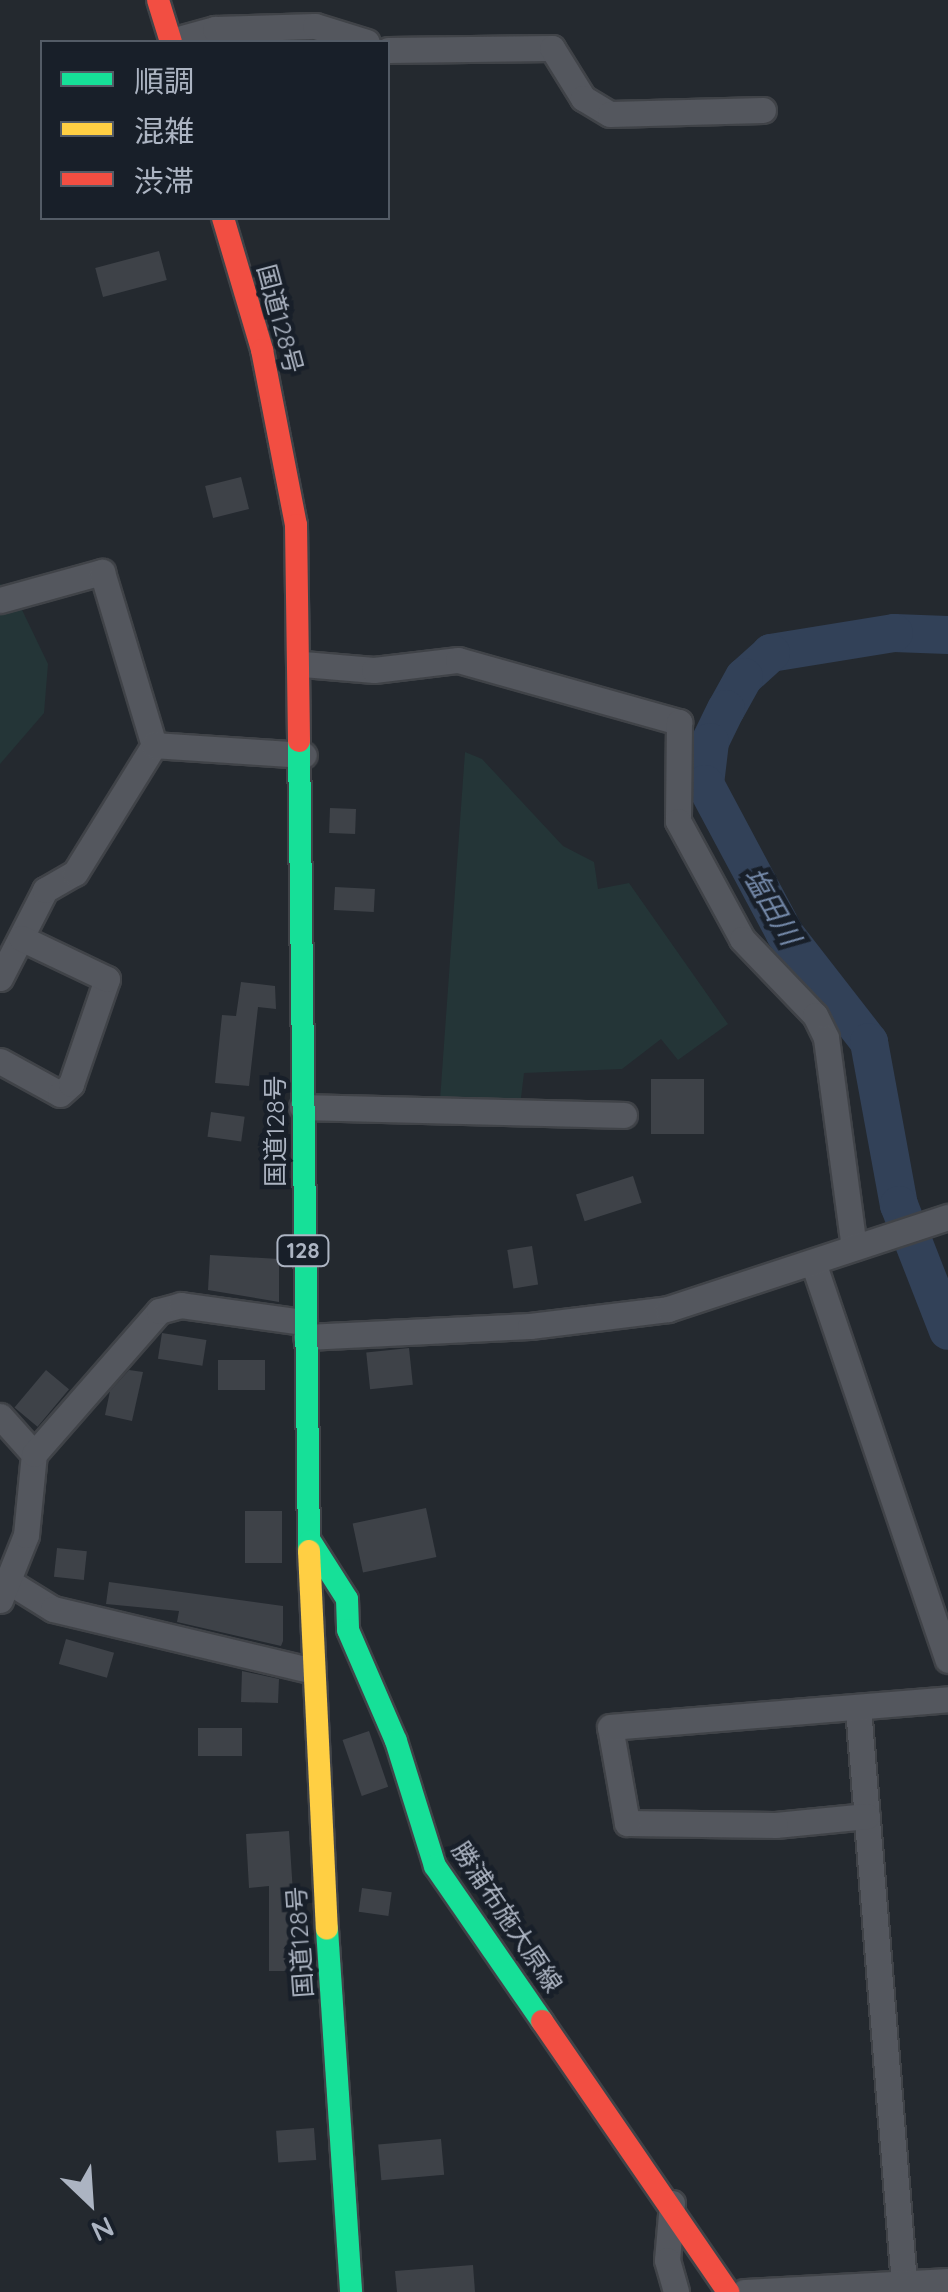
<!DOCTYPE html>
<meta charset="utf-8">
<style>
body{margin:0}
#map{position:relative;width:948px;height:2292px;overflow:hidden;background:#24292f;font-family:Quicksand,"Noto Sans JP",sans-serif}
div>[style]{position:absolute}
.green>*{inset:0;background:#243537}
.river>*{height:38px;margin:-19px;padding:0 19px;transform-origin:19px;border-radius:19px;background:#324158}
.building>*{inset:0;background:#3e4248;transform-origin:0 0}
.roads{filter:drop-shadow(2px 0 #404348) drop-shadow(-2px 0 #404348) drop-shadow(0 2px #404348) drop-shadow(0 -2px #404348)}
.street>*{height:25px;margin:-12.5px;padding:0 12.5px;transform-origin:12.5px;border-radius:12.5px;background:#54575e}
.fast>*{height:22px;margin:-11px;padding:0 11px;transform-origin:11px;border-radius:11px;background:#16e098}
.slow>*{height:22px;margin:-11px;padding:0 11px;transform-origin:11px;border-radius:11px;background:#ffcf43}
.jam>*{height:22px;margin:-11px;padding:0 11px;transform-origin:11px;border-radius:11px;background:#f24e42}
span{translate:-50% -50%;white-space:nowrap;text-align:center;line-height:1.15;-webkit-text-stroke:9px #181f29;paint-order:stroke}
.shield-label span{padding:2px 8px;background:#181f29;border:2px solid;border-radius:8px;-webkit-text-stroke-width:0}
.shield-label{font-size:22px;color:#acb4c2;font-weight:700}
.street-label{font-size:25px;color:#acb4c2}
.water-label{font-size:28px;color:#758aaa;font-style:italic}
.legend{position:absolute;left:40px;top:40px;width:350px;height:180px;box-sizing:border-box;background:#181f29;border:2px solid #535b66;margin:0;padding:12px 18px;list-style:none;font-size:30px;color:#acb4c2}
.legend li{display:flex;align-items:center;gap:20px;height:50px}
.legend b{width:50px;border:2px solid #535b66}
.north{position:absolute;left:40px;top:2152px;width:100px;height:100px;-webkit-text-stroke:8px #181f29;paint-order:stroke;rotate:155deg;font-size:28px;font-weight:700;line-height:40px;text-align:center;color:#acb4c2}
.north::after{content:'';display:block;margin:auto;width:35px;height:45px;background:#acb4c2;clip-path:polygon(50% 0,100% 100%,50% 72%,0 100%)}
</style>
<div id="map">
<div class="green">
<div style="clip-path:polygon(0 584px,12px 589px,48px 664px,44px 713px,0 764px)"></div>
<div style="clip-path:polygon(465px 752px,482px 759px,563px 846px,594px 862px,598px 889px,629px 883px,728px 1024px,678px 1060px,661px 1039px,622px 1069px,524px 1073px,521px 1098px,440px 1100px)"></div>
</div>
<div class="river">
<div style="left:948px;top:635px;width:54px;rotate:-177.9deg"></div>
<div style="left:894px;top:633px;width:125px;rotate:170.8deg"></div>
<div style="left:771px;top:653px;width:36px;rotate:138deg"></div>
<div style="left:744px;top:677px;width:37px;rotate:119deg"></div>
<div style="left:726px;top:709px;width:37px;rotate:116deg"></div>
<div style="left:710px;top:742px;width:42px;rotate:96.8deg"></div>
<div style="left:705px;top:784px;width:170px;rotate:61.9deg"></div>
<div style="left:785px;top:934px;width:137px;rotate:52.1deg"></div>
<div style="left:869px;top:1042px;width:166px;rotate:79.6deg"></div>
<div style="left:899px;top:1205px;width:135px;rotate:68.7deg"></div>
</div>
<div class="building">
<div style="left:159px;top:251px;width:30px;height:66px;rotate:75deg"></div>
<div style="left:241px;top:477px;width:33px;height:37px;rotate:76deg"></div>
<div style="left:330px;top:808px;width:26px;height:25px;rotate:2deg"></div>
<div style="left:335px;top:887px;width:40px;height:23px;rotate:3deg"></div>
<div style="clip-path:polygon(241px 982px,275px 986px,276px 1009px,258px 1007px,249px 1086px,215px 1083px,222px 1015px,236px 1016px)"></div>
<div style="left:651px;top:1079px;width:53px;height:55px"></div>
<div style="left:211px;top:1112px;width:34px;height:25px;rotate:8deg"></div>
<div style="left:633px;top:1176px;width:28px;height:60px;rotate:72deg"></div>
<div style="left:532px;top:1246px;width:39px;height:25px;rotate:81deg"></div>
<div style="clip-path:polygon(210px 1255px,279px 1259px,279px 1302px,208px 1290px)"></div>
<div style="left:162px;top:1333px;width:45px;height:26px;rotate:9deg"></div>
<div style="left:409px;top:1348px;width:37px;height:43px;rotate:84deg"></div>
<div style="left:218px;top:1360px;width:47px;height:30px"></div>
<div style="left:46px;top:1370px;width:30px;height:49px;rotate:40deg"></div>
<div style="clip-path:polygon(129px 1370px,143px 1372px,132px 1421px,105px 1415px,110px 1391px)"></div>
<div style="left:426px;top:1508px;width:50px;height:75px;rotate:78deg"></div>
<div style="left:245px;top:1511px;width:37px;height:52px"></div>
<div style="left:57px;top:1548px;width:30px;height:29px;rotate:6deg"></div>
<div style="clip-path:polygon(109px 1582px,283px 1606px,283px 1641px,281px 1646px,177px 1622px,179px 1611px,106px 1604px)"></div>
<div style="left:66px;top:1639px;width:50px;height:26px;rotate:16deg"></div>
<div style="clip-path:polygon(242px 1671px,279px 1679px,278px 1703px,241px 1702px)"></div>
<div style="left:242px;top:1728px;width:28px;height:44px;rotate:90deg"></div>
<div style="left:369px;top:1731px;width:59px;height:28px;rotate:71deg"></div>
<div style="clip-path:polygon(289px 1831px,298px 1971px,269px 1971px,269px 1886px,249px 1888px,246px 1834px)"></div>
<div style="left:362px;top:1888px;width:30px;height:24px;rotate:8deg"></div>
<div style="left:314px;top:2128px;width:32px;height:38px;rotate:86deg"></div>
<div style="left:441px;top:2139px;width:36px;height:63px;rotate:85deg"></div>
<div style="clip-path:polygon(473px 2265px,475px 2292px,397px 2292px,395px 2271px)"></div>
</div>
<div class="roads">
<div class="street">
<div style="left:171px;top:41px;width:46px;rotate:-15.3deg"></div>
<div style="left:215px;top:29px;width:100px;rotate:-1.7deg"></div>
<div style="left:315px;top:26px;width:54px;rotate:17.1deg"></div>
<div style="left:388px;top:50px;width:164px;rotate:-0.7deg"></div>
<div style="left:552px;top:48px;width:59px;rotate:58.2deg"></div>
<div style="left:583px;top:98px;width:31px;rotate:31deg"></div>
<div style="left:610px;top:114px;width:153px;rotate:-1.5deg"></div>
<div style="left:0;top:600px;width:106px;rotate:-15.4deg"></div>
<div style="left:102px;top:572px;width:181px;rotate:73.3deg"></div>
<div style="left:303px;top:664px;width:71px;rotate:4.8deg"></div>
<div style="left:374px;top:670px;width:85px;rotate:-6.8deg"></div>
<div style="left:458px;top:660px;width:230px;rotate:15.7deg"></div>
<div style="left:679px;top:722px;width:99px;rotate:90.6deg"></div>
<div style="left:678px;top:821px;width:134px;rotate:61.5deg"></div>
<div style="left:742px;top:939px;width:105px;rotate:46.2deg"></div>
<div style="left:815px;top:1015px;width:25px;rotate:64deg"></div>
<div style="left:826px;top:1038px;width:211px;rotate:82.4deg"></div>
<div style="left:0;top:978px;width:99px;rotate:-62.9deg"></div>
<div style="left:45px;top:890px;width:34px;rotate:-30deg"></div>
<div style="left:75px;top:873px;width:150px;rotate:-58.3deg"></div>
<div style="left:154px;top:745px;width:150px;rotate:3.8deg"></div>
<div style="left:0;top:1061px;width:68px;rotate:28.8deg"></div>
<div style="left:60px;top:1094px;width:15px;rotate:-42deg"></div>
<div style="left:71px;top:1084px;width:111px;rotate:-71.1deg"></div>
<div style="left:107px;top:979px;width:95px;rotate:-154.5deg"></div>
<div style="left:302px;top:1107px;width:322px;rotate:1.4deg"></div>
<div style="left:813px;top:1262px;width:420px;rotate:71.3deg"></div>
<div style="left:306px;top:1337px;width:224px;rotate:-2.8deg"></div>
<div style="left:530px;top:1326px;width:139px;rotate:-7deg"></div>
<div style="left:668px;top:1309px;width:295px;rotate:-18.2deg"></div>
<div style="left:0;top:1416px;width:51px;rotate:48.2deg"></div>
<div style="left:11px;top:1583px;width:49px;rotate:31.8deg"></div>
<div style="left:53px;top:1609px;width:264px;rotate:13.4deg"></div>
<div style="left:0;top:1600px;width:70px;rotate:-68.2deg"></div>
<div style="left:26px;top:1535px;width:81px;rotate:-84.4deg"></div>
<div style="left:34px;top:1454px;width:190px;rotate:-48.8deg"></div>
<div style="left:159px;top:1311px;width:23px;rotate:-15deg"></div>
<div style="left:181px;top:1305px;width:124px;rotate:7.9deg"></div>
<div style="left:858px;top:1707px;width:579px;rotate:85.44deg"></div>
<div style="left:867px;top:1816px;width:92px;rotate:174.4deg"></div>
<div style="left:775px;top:1825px;width:148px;rotate:-179.2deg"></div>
<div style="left:627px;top:1823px;width:97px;rotate:-100deg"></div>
<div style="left:610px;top:1727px;width:339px;rotate:-4.7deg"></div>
<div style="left:672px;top:2203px;width:57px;rotate:95deg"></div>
<div style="left:667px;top:2260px;width:33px;rotate:74deg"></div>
<div style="left:744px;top:2292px;width:204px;rotate:-3.1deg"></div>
</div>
<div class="fast">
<div style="left:299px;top:741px;width:810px;rotate:89.29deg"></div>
<div style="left:310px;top:1541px;width:69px;rotate:57.5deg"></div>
<div style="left:347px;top:1599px;width:31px;rotate:88deg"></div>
<div style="left:348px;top:1630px;width:121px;rotate:66.6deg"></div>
<div style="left:396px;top:1741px;width:131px;rotate:72.7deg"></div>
<div style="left:435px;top:1866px;width:188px;rotate:55.4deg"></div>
<div style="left:327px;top:1929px;width:364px;rotate:86.2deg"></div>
</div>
<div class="slow">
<div style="left:309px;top:1551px;width:378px;rotate:87.3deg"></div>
</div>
<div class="jam">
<div style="left:158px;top:0;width:44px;rotate:72.8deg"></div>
<div style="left:223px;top:218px;width:138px;rotate:73.5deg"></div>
<div style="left:262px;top:350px;width:178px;rotate:79deg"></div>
<div style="left:296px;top:525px;width:216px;rotate:89.2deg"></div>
<div style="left:542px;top:2021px;width:329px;rotate:55.5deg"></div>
</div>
</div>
<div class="shield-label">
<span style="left:303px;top:1251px">128</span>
</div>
<div class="street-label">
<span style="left:280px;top:319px;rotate:75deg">国道128号</span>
<span style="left:275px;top:1131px;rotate:-90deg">国道128号</span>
<span style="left:507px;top:1917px;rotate:56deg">勝浦布施大原線</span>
<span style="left:300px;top:1942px;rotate:-94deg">国道128号</span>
</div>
<div class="water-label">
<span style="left:772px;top:906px;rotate:60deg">塩田川</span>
</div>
<ul class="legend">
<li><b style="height:12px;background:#16e098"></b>順調</li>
<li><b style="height:12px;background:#ffcf43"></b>混雑</li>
<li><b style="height:12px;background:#f24e42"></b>渋滞</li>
</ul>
<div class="north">N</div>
</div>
